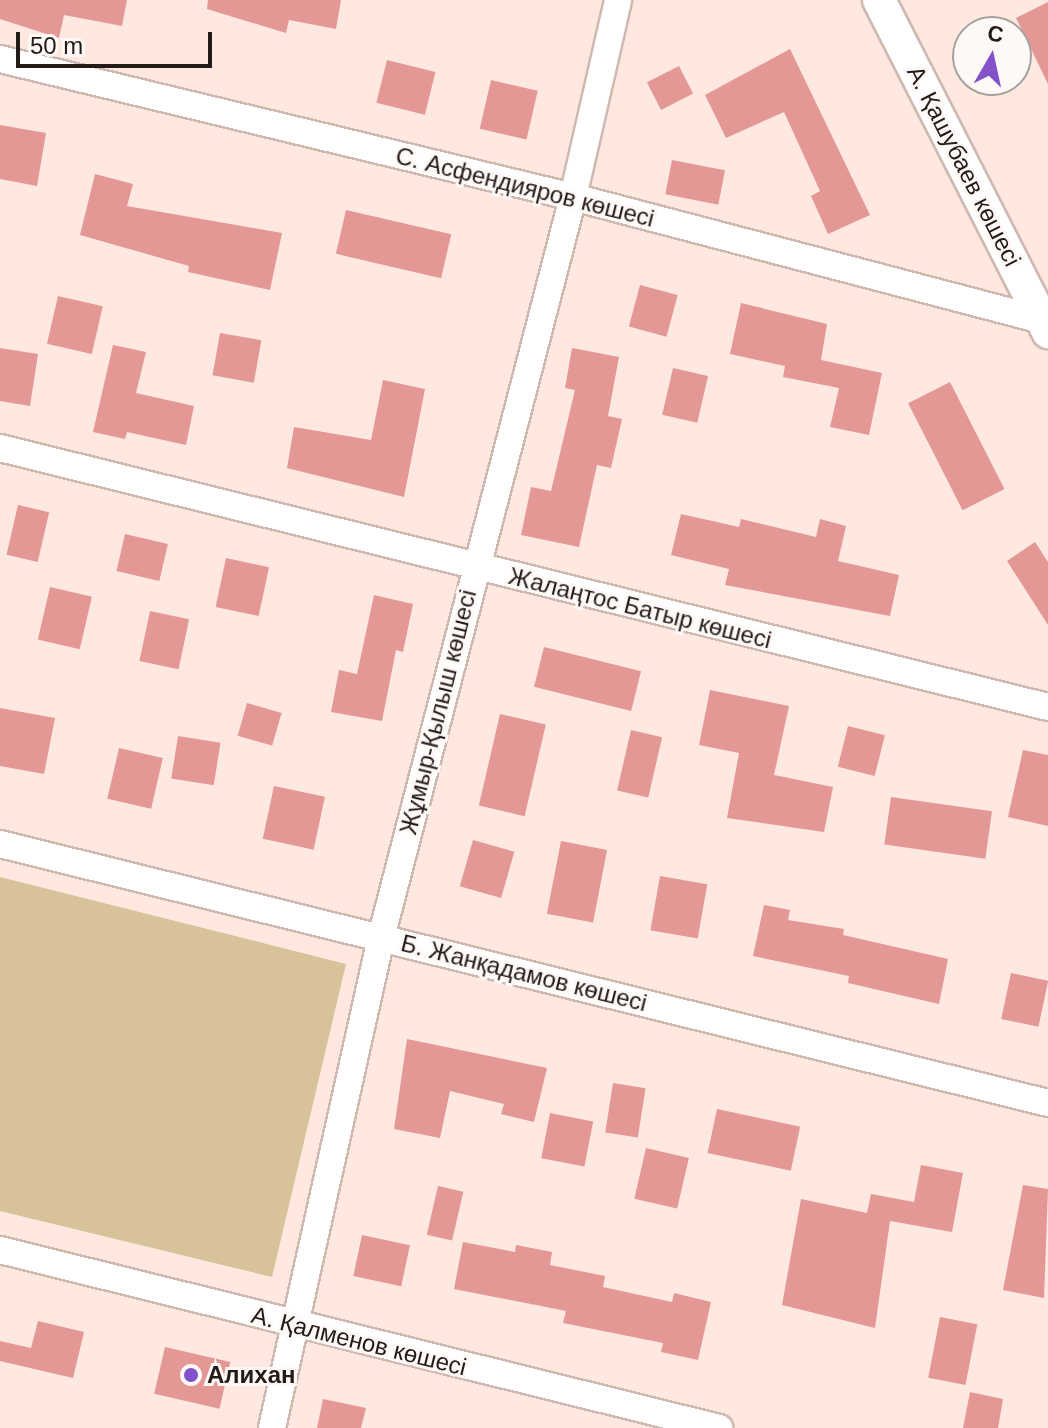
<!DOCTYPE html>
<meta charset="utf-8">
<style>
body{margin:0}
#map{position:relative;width:1048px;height:1428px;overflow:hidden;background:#fee8df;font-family:Arial,sans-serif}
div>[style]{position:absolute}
.green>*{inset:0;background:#d7c29a}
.building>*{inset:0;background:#e49896;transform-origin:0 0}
.roads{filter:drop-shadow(2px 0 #ceb8b0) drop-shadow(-2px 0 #ceb8b0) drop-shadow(0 2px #ceb8b0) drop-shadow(0 -2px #ceb8b0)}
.minor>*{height:26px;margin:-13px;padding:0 13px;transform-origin:13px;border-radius:13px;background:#fff}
.tertiary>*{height:32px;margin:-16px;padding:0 16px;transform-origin:16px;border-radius:16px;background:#fff}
.dots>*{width:22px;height:22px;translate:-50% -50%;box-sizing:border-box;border:4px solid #fef9f7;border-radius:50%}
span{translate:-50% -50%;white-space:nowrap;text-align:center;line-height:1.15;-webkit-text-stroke:6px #fef9f7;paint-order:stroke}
.street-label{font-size:24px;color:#231b18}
.poi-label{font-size:24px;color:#231b18;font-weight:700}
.left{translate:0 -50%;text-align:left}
.north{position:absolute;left:952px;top:16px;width:80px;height:80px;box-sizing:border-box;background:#fef9f7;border:2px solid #a6a09e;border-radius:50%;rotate:9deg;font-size:22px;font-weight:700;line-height:32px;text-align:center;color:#231b18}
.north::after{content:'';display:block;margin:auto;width:28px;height:36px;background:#8252ca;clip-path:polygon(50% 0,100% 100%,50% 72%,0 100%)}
.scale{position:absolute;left:16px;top:32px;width:196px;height:36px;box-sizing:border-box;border:4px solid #231b18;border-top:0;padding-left:10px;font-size:24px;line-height:28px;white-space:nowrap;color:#231b18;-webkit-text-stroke:6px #fef9f7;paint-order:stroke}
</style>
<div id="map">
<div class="green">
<div style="clip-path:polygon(0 877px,346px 964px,272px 1277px,0 1211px)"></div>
</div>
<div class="building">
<div style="clip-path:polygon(0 0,127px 0,122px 26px,64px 15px,59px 38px,0 19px)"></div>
<div style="clip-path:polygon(208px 0,341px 0,336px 29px,289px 20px,286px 33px,207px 9px)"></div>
<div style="clip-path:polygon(1048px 2px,1048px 84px,1016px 18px)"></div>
<div style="clip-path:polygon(790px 49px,870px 215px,828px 234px,811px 196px,820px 191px,784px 112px,726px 138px,705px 95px)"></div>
<div style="left:387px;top:60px;width:50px;height:44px;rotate:14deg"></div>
<div style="left:679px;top:66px;width:31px;height:36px;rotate:63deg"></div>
<div style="left:491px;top:80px;width:48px;height:50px;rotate:13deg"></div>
<div style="clip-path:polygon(0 125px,46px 133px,37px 186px,0 179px)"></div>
<div style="left:672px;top:160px;width:54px;height:35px;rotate:11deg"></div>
<div style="clip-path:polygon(95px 174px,133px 184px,127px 206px,282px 233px,270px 290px,188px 272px,189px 266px,80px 235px)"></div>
<div style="left:346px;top:210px;width:108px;height:45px;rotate:13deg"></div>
<div style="left:640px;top:285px;width:39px;height:43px;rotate:15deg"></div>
<div style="left:58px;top:296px;width:46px;height:49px;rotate:13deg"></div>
<div style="clip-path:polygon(741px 303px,827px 324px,821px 360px,882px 373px,869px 435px,830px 427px,839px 388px,783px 377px,785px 366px,730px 354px)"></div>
<div style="left:220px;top:333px;width:42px;height:43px;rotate:10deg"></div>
<div style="clip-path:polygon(113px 345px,146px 352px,136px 393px,194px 406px,186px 445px,127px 432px,125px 439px,93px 432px)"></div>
<div style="clip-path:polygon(0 348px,38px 354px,30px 406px,0 401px)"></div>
<div style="clip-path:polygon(572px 348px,619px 357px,608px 416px,622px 419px,611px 468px,597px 465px,579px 547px,521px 535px,531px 487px,551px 491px,575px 390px,565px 388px)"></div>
<div style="left:673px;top:368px;width:36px;height:48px;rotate:13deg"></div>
<div style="clip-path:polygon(383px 380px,425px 389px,404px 497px,287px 468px,294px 427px,371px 440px)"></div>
<div style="left:950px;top:382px;width:120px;height:47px;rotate:63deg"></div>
<div style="left:18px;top:505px;width:32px;height:51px;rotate:13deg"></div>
<div style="clip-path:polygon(681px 514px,739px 527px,741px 519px,816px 537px,820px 519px,846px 526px,838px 561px,899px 575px,890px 616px,725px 585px,729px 569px,671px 555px)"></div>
<div style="left:125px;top:534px;width:44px;height:38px;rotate:13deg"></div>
<div style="clip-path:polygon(1035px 542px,1048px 562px,1048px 625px,1007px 561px)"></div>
<div style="left:226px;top:558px;width:44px;height:50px;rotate:12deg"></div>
<div style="left:50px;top:587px;width:43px;height:54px;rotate:13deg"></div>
<div style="clip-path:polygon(374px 595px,413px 604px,403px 652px,396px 650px,382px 721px,331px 712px,339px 670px,357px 674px)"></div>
<div style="left:150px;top:611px;width:40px;height:51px;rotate:12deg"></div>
<div style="left:544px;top:647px;width:100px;height:41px;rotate:14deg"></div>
<div style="clip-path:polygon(710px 690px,789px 706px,774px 775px,833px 787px,824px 832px,727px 818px,739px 753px,699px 745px)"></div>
<div style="left:247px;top:703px;width:36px;height:34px;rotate:16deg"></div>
<div style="clip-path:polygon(0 708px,55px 718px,44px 774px,0 766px)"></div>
<div style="left:500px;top:714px;width:47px;height:94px;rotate:13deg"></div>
<div style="left:848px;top:726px;width:38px;height:42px;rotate:14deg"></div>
<div style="left:631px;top:730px;width:32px;height:62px;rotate:13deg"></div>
<div style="left:178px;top:736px;width:43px;height:43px;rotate:9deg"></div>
<div style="left:119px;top:748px;width:45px;height:52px;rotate:13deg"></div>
<div style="clip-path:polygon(1023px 750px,1048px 755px,1048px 826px,1008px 817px)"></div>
<div style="left:274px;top:786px;width:52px;height:54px;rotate:12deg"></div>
<div style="left:891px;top:797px;width:102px;height:48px;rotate:8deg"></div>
<div style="left:473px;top:840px;width:43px;height:48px;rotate:16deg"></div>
<div style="left:561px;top:841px;width:47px;height:74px;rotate:11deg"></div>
<div style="left:660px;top:876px;width:48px;height:55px;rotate:10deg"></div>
<div style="clip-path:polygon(764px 905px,790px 910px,788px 920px,844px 929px,843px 935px,948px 959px,939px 1004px,848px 983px,849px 976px,753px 956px)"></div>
<div style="left:1011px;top:973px;width:38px;height:47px;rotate:12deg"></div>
<div style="clip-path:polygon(407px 1039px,547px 1068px,534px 1122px,501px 1114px,504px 1104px,450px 1091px,440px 1138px,394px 1129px)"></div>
<div style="left:613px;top:1083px;width:33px;height:50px;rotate:9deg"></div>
<div style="left:717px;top:1109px;width:85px;height:45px;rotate:12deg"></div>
<div style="left:550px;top:1113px;width:44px;height:46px;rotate:11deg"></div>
<div style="left:646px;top:1148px;width:44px;height:52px;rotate:13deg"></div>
<div style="clip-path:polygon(921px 1165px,963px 1173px,952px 1232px,890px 1221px,875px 1328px,782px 1305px,801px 1199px,867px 1213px,871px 1194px,914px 1202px)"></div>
<div style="clip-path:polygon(1023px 1185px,1048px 1189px,1044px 1298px,1003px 1290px)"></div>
<div style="left:438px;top:1186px;width:26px;height:50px;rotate:13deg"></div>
<div style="left:362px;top:1235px;width:49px;height:42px;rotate:12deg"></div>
<div style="clip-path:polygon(463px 1242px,515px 1252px,516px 1245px,552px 1252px,550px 1265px,605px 1276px,603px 1287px,672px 1302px,674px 1293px,711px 1302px,698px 1360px,661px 1352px,663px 1343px,563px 1323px,566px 1311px,454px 1289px)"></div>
<div style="left:940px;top:1317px;width:38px;height:62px;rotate:11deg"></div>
<div style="clip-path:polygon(38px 1321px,84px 1332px,73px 1378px,0 1361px,0 1341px,31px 1348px)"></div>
<div style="left:165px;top:1347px;width:67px;height:48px;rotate:13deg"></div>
<div style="clip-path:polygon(970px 1392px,1003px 1399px,998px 1428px,963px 1428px)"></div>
<div style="clip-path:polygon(323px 1399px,366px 1408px,361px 1428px,317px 1428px)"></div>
</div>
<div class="roads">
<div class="minor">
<div style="left:0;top:59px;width:589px;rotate:13.54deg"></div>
<div style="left:573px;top:197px;width:491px;rotate:14.7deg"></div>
<div style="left:0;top:448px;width:1080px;rotate:13.88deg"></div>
<div style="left:0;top:844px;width:1080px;rotate:13.88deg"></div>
<div style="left:0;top:1250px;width:741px;rotate:13.9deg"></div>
<div style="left:272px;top:1428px;width:502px;rotate:-77.46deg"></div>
<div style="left:381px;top:938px;width:765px;rotate:-75.47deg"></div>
<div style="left:573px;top:197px;width:202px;rotate:-77.1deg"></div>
</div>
<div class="tertiary">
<div style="left:879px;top:0;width:373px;rotate:63deg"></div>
</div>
</div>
<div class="dots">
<div style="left:191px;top:1375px;background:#8252ca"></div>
</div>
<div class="street-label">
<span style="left:964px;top:166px;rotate:63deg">А. Қашубаев көшесі</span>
<span style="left:525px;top:187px;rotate:14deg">С. Асфендияров көшесі</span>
<span style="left:640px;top:608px;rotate:14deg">Жалаңтос Батыр көшесі</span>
<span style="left:438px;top:712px;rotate:-76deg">Жұмыр-Қылыш көшесі</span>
<span style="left:524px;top:973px;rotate:14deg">Б. Жанқадамов көшесі</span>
<span style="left:359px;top:1341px;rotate:14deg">А. Қалменов көшесі</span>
</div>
<div class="poi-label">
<span class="left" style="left:207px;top:1375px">Алихан</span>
</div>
<div class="north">С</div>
<div class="scale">50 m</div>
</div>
